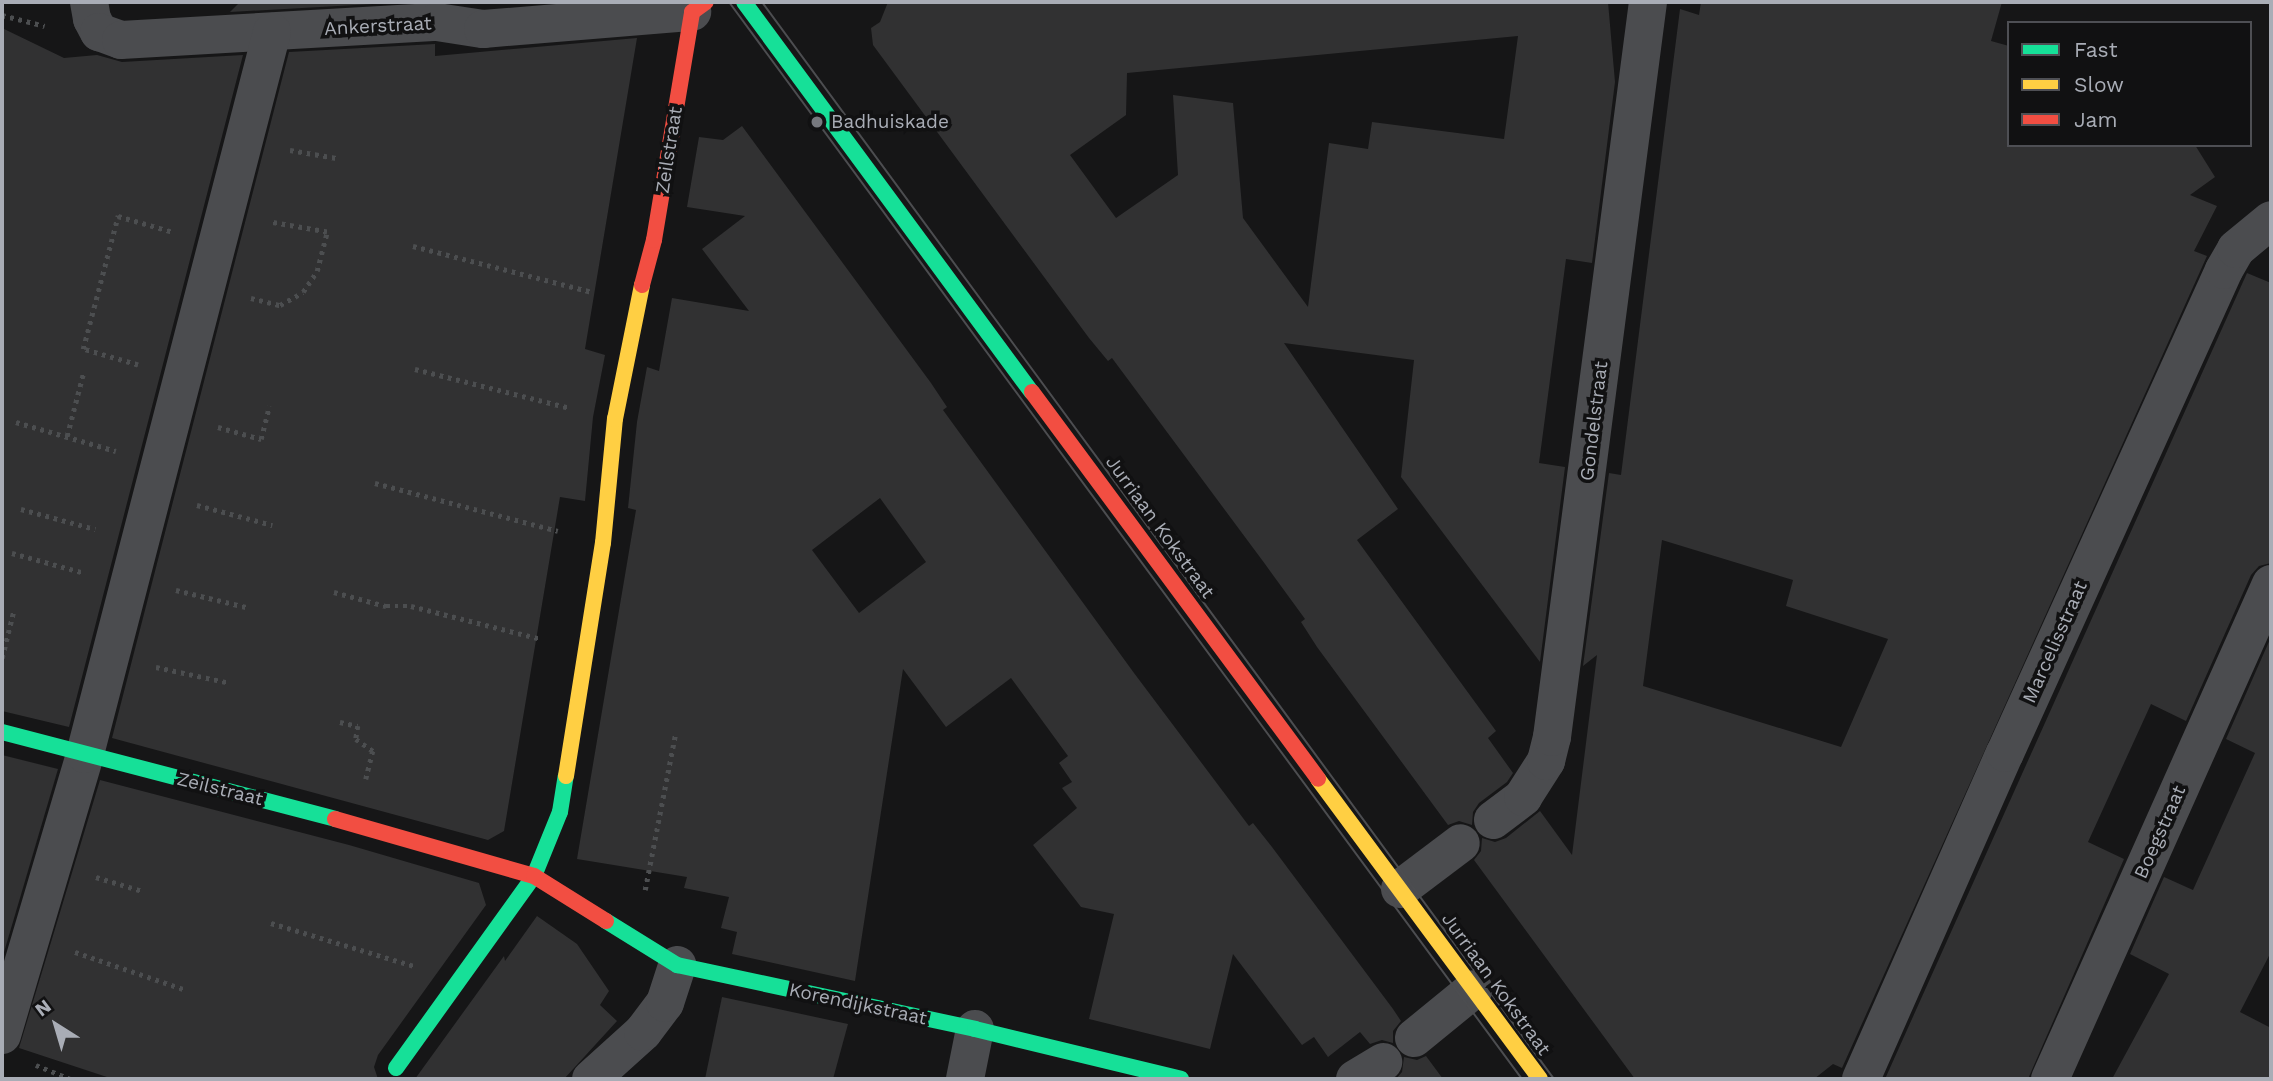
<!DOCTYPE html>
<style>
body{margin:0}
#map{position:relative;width:2273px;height:1081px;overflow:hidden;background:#161617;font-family:"Work Sans",sans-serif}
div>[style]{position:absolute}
.building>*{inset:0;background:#313132}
.path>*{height:4.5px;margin-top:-2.25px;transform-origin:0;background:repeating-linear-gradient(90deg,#4c4e50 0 3.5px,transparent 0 8.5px)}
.street>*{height:38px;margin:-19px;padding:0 19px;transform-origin:19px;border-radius:19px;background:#4b4c4f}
.fast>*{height:16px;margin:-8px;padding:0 8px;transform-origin:8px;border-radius:8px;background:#16e098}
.slow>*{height:16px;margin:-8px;padding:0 8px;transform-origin:8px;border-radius:8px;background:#ffcf43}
.jam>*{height:16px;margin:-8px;padding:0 8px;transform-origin:8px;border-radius:8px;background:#f24e42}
.tram>*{height:2px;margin:-1px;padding:0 1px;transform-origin:1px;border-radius:1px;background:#4c4d50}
.dots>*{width:19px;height:19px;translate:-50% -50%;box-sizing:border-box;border:4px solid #111112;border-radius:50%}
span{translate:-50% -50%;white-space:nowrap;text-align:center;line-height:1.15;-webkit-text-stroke:7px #111112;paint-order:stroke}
.street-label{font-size:19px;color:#a9adb6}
.poi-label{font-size:19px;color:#a9adb6}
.left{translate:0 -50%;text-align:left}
.frame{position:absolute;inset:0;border:4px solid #a9adb6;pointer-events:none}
.legend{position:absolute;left:2007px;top:21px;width:245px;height:126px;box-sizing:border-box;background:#111112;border:2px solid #4e4f54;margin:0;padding:9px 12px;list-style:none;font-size:21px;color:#a9adb6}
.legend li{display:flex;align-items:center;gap:14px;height:35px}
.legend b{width:35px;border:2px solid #4e4f54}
.north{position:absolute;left:21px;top:990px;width:70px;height:70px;-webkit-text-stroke:5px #111112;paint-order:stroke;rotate:323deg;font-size:19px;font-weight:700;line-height:28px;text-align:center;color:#a9adb6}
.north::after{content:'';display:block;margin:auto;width:24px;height:32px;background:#a9adb6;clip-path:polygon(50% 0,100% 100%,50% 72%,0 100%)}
</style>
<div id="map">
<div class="building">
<div style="clip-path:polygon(240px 2px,408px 2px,230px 12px)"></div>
<div style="clip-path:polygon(evenodd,888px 2px,1608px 2px,1615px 82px,1592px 263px,1566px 259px,1539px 463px,1565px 467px,1540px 662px,1401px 477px,1414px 360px,1284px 343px,1398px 509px,1357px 540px,1496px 731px,1488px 738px,1513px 773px,1507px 782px,1479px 803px,1473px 812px,1472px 825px,1459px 821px,1448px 825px,1317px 647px,1301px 622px,1305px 619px,1265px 564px,1112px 358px,1108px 361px,1089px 338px,873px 45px,871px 28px,880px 22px,888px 2px,1518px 36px,1504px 139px,1372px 122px,1368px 149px,1329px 143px,1308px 307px,1243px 218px,1233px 103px,1173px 95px,1178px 175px,1116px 218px,1070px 155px,1126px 115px,1127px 73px,1518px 36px)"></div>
<div style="clip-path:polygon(evenodd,1701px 2px,2002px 2px,1991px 41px,2009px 46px,2009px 145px,2195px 145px,2215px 177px,2190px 195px,2217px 206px,2194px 251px,2207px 256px,1842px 1068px,1833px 1064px,1814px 1079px,1635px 1079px,1474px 860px,1481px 851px,1482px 838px,1495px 842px,1506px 838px,1540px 811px,1572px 855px,1597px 655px,1583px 666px,1609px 473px,1621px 475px,1680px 9px,1699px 15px,1701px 2px,1662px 540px,1793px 580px,1786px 606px,1888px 639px,1841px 747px,1643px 686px,1662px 540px)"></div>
<div style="clip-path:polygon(2px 28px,64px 58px,97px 55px,122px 62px,243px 55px,69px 727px,2px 711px)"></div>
<div style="clip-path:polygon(637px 38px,585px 349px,605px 355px,593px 417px,585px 501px,560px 497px,504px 831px,488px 840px,112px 738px,289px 52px,435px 44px,435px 56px)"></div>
<div style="clip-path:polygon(evenodd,742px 126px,931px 383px,947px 407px,943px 410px,1134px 673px,1249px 826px,1253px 823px,1272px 847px,1393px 1009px,1401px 1021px,1393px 1031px,1393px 1043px,1382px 1040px,1370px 1044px,1360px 1032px,1328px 1057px,1314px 1037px,1302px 1045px,1233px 954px,1210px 1049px,1089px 1019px,1114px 914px,1081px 907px,1033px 845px,1077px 808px,1062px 788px,1072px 782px,1059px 763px,1068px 756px,1011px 678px,946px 727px,903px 669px,855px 981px,732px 954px,737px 932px,721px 928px,729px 897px,684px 888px,687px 877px,577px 859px,636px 510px,628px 508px,637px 422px,647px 367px,659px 371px,672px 298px,749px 311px,702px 249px,745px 216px,687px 207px,699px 137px,723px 140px,742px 126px,880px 498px,926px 562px,859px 613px,812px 550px,880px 498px)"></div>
<div style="clip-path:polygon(2247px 273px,2271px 283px,2271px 563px,2259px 566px,2251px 575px,2186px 721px,2151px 704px,2088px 842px,2124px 859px,2028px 1079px,1885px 1079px)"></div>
<div style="clip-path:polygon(2271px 637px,2271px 952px,2240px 1012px,2271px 1028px,2271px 1079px,2112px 1079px,2169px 974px,2130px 954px,2164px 877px,2193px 890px,2255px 753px,2226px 739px)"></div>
<div style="clip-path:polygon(2px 755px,58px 769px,2px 959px)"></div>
<div style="clip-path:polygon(100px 780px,349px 845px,479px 883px,486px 905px,378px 1055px,374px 1067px,378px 1079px,113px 1079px,19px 1048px)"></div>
<div style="clip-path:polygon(537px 916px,577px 944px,609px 991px,600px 1005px,617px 1021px,564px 1079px,415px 1079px,504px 956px,505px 961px)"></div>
<div style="clip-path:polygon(722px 997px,848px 1024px,833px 1079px,705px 1079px)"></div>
<div style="clip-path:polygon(1426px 1056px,1443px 1079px,1396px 1079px,1402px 1072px,1404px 1057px,1417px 1060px)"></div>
</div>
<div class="path">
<div style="left:2px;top:15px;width:44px;rotate:14.3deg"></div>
<div style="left:290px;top:150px;width:47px;rotate:9.9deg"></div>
<div style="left:413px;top:246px;width:185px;rotate:14.4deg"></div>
<div style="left:251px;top:298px;width:30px;rotate:14deg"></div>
<div style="left:280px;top:305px;width:26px;rotate:-29deg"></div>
<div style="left:303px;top:292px;width:25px;rotate:-56deg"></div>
<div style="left:317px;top:271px;width:40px;rotate:-75.6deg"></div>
<div style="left:327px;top:232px;width:58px;rotate:-170deg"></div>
<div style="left:138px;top:365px;width:57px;rotate:-163.8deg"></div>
<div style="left:83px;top:349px;width:138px;rotate:-75.3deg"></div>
<div style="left:118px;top:216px;width:57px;rotate:16.2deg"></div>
<div style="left:415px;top:369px;width:160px;rotate:14.1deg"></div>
<div style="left:16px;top:422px;width:104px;rotate:16.2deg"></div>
<div style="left:218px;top:427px;width:45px;rotate:15.6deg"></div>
<div style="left:261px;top:439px;width:34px;rotate:-76deg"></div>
<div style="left:67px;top:436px;width:64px;rotate:-75.5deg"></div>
<div style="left:375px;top:483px;width:189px;rotate:14.7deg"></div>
<div style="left:197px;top:505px;width:78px;rotate:14.9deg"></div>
<div style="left:21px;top:509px;width:77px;rotate:15.1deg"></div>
<div style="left:12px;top:553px;width:76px;rotate:15.3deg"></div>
<div style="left:176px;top:590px;width:72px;rotate:13.7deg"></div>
<div style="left:334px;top:592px;width:54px;rotate:15.1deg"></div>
<div style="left:386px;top:606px;width:25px"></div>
<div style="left:411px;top:606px;width:134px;rotate:14.2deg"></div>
<div style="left:2px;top:658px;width:50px;rotate:-76.2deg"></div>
<div style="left:156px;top:667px;width:72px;rotate:12.1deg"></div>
<div style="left:340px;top:722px;width:18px;rotate:13deg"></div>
<div style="left:358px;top:726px;width:13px;rotate:99deg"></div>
<div style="left:356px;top:739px;width:21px;rotate:35deg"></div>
<div style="left:373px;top:751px;width:29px;rotate:104deg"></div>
<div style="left:96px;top:877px;width:48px;rotate:16.9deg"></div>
<div style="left:645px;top:890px;width:158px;rotate:-79deg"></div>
<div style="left:271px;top:923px;width:149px;rotate:16.7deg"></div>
<div style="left:75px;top:952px;width:117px;rotate:18.9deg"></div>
<div style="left:36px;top:1065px;width:38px;rotate:22deg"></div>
</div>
<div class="street">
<div style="left:89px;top:2px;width:17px;rotate:80deg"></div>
<div style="left:92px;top:19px;width:15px;rotate:62deg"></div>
<div style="left:99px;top:32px;width:23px;rotate:20deg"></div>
<div style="left:121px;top:40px;width:317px;rotate:-3.3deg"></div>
<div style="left:437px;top:22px;width:47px;rotate:8.7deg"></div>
<div style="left:483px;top:29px;width:210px;rotate:-4.7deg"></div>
<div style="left:1493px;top:820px;width:38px;rotate:-37deg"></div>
<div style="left:1523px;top:797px;width:43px;rotate:-57.4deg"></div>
<div style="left:1546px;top:761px;width:25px;rotate:-76deg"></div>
<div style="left:1552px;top:737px;width:741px;rotate:-82.56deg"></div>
<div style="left:1400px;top:889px;width:76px;rotate:-37deg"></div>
<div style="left:2px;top:1035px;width:293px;rotate:-73.5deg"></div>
<div style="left:85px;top:754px;width:746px;rotate:-75.48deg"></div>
<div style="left:1414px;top:1038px;width:77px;rotate:-39.2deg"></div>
<div style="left:591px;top:1079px;width:70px;rotate:-42.1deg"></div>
<div style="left:643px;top:1032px;width:36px;rotate:-53deg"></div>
<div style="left:665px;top:1003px;width:40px;rotate:-72deg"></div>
<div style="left:965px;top:1079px;width:51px;rotate:-78.7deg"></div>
<div style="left:1355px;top:1079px;width:33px;rotate:-31deg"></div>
<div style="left:1861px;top:1079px;width:356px;rotate:-66.2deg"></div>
<div style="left:2005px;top:753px;width:530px;rotate:-65.61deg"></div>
<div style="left:2224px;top:270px;width:24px;rotate:-60deg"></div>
<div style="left:2236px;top:249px;width:45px;rotate:-39.6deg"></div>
<div style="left:2050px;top:1079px;width:542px;rotate:-65.94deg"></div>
</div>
<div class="fast">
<div style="left:744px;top:2px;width:485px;rotate:53.6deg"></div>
<div style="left:2px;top:732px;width:344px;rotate:14.6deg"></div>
<div style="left:606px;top:921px;width:84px;rotate:31.8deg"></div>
<div style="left:677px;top:965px;width:305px;rotate:12.1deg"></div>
<div style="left:975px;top:1029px;width:212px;rotate:13.6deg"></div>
<div style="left:396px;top:1068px;width:236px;rotate:-54.3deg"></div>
<div style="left:534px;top:876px;width:69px;rotate:-67.9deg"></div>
<div style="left:560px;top:812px;width:36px;rotate:-81deg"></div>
</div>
<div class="slow">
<div style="left:566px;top:776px;width:236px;rotate:-81deg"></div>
<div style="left:603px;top:543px;width:125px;rotate:-84.5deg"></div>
<div style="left:615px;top:419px;width:137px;rotate:-78.6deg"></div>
<div style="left:1318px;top:779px;width:373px;rotate:53.5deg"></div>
</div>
<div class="jam">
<div style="left:642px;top:285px;width:47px;rotate:-75.1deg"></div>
<div style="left:654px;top:240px;width:231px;rotate:-80.5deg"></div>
<div style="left:692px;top:12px;width:17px;rotate:-36deg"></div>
<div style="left:1032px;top:392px;width:481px;rotate:53.5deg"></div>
<div style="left:335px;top:819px;width:207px;rotate:16deg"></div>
<div style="left:534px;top:876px;width:85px;rotate:32deg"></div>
</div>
<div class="tram">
<div style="left:729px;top:2px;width:1337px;rotate:53.64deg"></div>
<div style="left:762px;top:2px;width:1337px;rotate:53.67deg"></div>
</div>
<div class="dots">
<div style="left:817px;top:122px;background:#76787e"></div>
</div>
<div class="street-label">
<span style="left:378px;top:26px;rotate:-3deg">Ankerstraat</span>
<span style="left:669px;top:150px;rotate:-81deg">Zeilstraat</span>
<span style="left:1594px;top:421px;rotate:-83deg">Gondelstraat</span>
<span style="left:1160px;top:527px;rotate:54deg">Jurriaan Kokstraat</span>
<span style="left:2055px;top:642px;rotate:-66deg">Marcelisstraat</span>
<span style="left:220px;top:789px;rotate:14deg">Zeilstraat</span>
<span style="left:2160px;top:832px;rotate:-66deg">Boegstraat</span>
<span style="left:1496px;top:984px;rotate:54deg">Jurriaan Kokstraat</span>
<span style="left:858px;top:1004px;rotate:12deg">Korendijkstraat</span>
</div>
<div class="poi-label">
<span class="left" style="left:831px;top:122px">Badhuiskade</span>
</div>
<div class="frame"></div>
<ul class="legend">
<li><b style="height:9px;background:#16e098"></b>Fast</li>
<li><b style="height:9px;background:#ffcf43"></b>Slow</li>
<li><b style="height:9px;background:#f24e42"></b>Jam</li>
</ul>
<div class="north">N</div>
</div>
